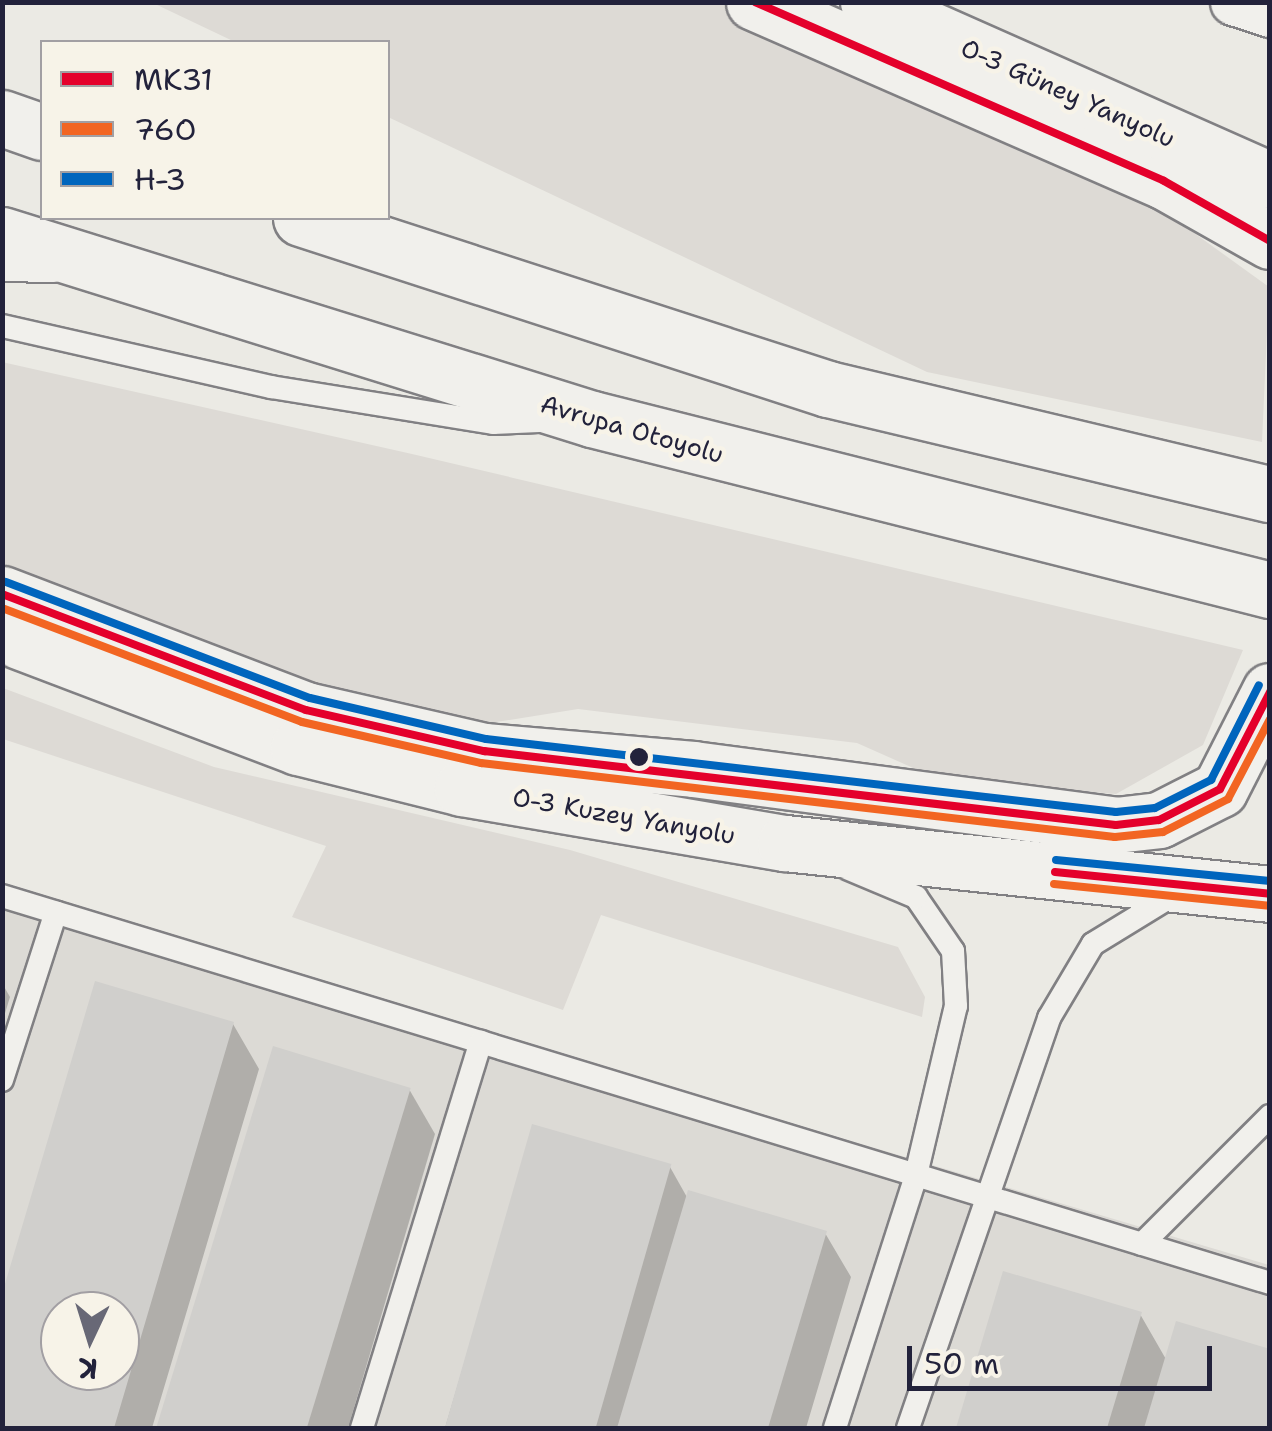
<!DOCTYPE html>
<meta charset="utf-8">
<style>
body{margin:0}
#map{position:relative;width:1272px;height:1431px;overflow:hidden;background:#ebeae4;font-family:"Shantell Sans",sans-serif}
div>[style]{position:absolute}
.built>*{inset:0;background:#dcdad5}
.green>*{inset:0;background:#dddad5}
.shadow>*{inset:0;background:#0003}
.building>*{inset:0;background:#d0cfcc;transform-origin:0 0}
.roads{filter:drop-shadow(2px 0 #818083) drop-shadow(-2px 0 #818083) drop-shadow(0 2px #818083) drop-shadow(0 -2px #818083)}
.lane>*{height:22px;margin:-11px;padding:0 11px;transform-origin:11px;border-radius:11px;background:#f1f0ec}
.street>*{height:45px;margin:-22.5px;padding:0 22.5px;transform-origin:22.5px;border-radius:22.5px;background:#f1f0ec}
.primary>*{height:55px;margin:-27.5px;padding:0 27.5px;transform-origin:27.5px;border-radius:27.5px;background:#f1f0ec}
.highway>*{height:55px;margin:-27.5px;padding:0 27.5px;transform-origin:27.5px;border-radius:27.5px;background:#f1f0ec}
.bus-1>*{height:8px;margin:-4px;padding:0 4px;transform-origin:4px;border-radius:4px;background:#e4002b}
.bus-2>*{height:8px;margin:-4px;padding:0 4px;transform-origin:4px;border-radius:4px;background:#f26522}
.bus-3>*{height:8px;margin:-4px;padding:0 4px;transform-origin:4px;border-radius:4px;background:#0065bd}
.dots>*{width:28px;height:28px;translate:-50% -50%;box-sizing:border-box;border:5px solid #f7f3e8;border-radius:50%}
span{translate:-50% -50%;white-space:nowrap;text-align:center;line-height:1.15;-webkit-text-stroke:9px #f7f3e8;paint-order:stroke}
.street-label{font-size:25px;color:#22223b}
.frame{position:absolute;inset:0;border:5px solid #22223b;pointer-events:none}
.legend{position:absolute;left:40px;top:40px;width:350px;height:180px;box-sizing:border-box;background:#f7f3e8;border:2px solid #a29fa3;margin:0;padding:12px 18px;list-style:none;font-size:30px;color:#22223b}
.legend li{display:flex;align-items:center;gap:20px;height:50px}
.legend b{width:50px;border:2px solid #a29fa3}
.north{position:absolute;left:40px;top:1291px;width:100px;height:100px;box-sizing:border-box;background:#f7f3e8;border:2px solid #a29fa3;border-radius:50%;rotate:184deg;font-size:28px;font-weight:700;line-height:40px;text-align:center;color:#22223b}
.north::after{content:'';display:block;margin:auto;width:35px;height:45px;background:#686876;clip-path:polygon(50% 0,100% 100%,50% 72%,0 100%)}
.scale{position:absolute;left:907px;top:1346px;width:305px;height:45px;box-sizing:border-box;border:5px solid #22223b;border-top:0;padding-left:12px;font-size:30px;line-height:35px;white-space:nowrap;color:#22223b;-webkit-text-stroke:8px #f7f3e8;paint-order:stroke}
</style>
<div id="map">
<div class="built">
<div style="clip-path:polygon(evenodd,2px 889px,1269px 1265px,1269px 1428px,3px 1428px,2px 889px,60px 1311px,120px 1311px,120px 1371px,60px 1371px,60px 1311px)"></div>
</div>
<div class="green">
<div style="clip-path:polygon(153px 3px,734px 3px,1147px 199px,1269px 287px,1262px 442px,927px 372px,388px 117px,388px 42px,235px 42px)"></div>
<div style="clip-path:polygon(2px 362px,412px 454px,1243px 650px,1203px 745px,1116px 794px,938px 779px,857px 743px,578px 709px,484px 724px,310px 697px,3px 575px)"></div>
<div style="clip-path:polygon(3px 688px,214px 767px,570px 850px,898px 947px,925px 997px,922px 1017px,601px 915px,563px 1010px,292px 917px,326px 846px,3px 739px)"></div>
</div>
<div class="shadow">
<div style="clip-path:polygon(2px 983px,10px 997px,2px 1023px)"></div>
<div style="clip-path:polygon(evenodd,233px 1024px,259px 1069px,152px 1428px,2px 1428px,2px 1302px,233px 1024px,60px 1311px,120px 1311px,120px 1371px,60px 1371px,60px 1311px)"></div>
<div style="clip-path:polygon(274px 1049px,409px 1089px,435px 1134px,348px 1428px,162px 1428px)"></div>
<div style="clip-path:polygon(534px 1127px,670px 1167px,688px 1199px,825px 1233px,851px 1277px,806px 1428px,445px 1428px)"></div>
<div style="clip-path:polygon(1004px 1274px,1140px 1314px,1167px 1361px,1270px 1351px,1270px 1428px,959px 1428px)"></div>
</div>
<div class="building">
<div style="clip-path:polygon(evenodd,95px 981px,234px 1022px,114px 1428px,2px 1428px,2px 1294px,95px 981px,60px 1311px,120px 1311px,120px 1371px,60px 1371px,60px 1311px)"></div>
<div style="left:273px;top:1046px;width:144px;height:399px;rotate:17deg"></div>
<div style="left:532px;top:1124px;width:145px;height:317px;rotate:16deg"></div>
<div style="clip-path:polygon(688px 1190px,827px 1231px,768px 1428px,617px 1428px)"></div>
<div style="clip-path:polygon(1003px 1271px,1142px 1312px,1107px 1428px,956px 1428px)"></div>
<div style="clip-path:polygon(1176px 1321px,1270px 1349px,1270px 1428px,1144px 1428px)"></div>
</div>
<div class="roads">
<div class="lane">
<div style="left:2px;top:270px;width:52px;rotate:1.1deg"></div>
<div style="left:2px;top:326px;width:276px;rotate:12.8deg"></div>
<div style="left:271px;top:387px;width:225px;rotate:9.2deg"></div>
<div style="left:493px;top:423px;width:46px;rotate:-2.5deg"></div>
<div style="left:2px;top:896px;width:1326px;rotate:16.97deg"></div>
<div style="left:2px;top:1080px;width:176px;rotate:-72.2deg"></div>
<div style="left:1142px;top:1244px;width:181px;rotate:-45deg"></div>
<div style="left:362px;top:1428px;width:404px;rotate:-72.9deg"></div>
<div style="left:835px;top:1428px;width:262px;rotate:-72.2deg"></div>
<div style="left:915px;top:1179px;width:178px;rotate:-76.7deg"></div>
<div style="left:956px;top:1006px;width:55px;rotate:-93.1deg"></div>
<div style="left:953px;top:951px;width:65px;rotate:-124.4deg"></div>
<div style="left:916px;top:897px;width:73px;rotate:-157.3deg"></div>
<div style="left:908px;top:1428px;width:434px;rotate:-71deg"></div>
<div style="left:1049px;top:1018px;width:86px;rotate:-59.3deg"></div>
<div style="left:1093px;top:944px;width:96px;rotate:-31.4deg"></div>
</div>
<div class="street">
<div style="left:1233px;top:2px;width:39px;rotate:18deg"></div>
</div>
<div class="primary">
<div style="left:754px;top:2px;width:447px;rotate:23.6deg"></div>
<div style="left:1164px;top:181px;width:122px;rotate:29.5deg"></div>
<div style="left:868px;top:2px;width:440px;rotate:23.9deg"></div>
<div style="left:2px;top:594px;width:325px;rotate:20.9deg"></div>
<div style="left:306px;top:710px;width:183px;rotate:13deg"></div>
<div style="left:484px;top:751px;width:210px;rotate:4.9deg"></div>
<div style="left:693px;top:769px;width:427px;rotate:7.5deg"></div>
<div style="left:1116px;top:825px;width:43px;rotate:-6.6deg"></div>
<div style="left:1159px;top:820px;width:68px;rotate:-26.9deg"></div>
<div style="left:1220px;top:789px;width:110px;rotate:-63deg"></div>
<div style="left:19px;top:641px;width:298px;rotate:20.8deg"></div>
<div style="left:298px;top:747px;width:169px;rotate:14deg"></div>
<div style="left:462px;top:788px;width:328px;rotate:9.7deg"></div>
<div style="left:785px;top:843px;width:488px;rotate:6deg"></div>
</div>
<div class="highway">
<div style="left:2px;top:118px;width:42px;rotate:19.3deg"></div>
<div style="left:301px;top:218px;width:554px;rotate:17.98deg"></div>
<div style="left:828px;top:389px;width:454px;rotate:13.4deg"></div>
<div style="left:2px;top:235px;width:618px;rotate:17.32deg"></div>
<div style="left:592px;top:419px;width:699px;rotate:14.16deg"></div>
</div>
</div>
<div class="bus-1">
<div style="left:755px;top:2px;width:446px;rotate:23.6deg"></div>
<div style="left:1164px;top:181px;width:122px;rotate:29.5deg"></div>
<div style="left:2px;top:594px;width:325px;rotate:20.9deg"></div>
<div style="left:306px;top:710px;width:183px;rotate:13deg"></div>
<div style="left:484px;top:751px;width:636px;rotate:6.68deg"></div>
<div style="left:1116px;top:825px;width:43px;rotate:-6.6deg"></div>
<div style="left:1159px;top:820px;width:68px;rotate:-26.9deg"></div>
<div style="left:1220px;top:789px;width:109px;rotate:-62.7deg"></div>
<div style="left:1055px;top:872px;width:216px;rotate:5.8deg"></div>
</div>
<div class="bus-2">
<div style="left:2px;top:608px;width:321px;rotate:20.8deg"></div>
<div style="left:302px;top:722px;width:184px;rotate:12.9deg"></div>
<div style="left:481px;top:763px;width:638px;rotate:6.66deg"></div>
<div style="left:1115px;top:837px;width:48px;rotate:-5.9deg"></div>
<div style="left:1163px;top:832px;width:73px;rotate:-26.9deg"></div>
<div style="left:1228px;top:799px;width:90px;rotate:-62.3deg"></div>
<div style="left:1054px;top:884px;width:216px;rotate:5.8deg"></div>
</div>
<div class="bus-3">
<div style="left:6px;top:582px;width:325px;rotate:20.9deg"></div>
<div style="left:310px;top:698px;width:181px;rotate:13.1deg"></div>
<div style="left:486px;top:739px;width:634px;rotate:6.61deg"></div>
<div style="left:1116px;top:812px;width:39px;rotate:-6deg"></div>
<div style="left:1155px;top:808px;width:63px;rotate:-26.6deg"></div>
<div style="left:1211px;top:780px;width:106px;rotate:-63.2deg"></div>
<div style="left:1056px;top:860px;width:215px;rotate:5.6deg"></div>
</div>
<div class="dots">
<div style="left:639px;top:757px;background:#22223b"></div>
</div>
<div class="street-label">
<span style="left:1068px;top:93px;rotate:24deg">O-3 Güney Yanyolu</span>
<span style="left:632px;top:429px;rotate:16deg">Avrupa Otoyolu</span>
<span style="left:624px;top:816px;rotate:10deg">O-3 Kuzey Yanyolu</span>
</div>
<div class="frame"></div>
<ul class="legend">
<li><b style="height:12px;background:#e4002b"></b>MK31</li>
<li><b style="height:12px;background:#f26522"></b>76O</li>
<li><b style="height:12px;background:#0065bd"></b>H-3</li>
</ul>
<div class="north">K</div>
<div class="scale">50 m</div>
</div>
